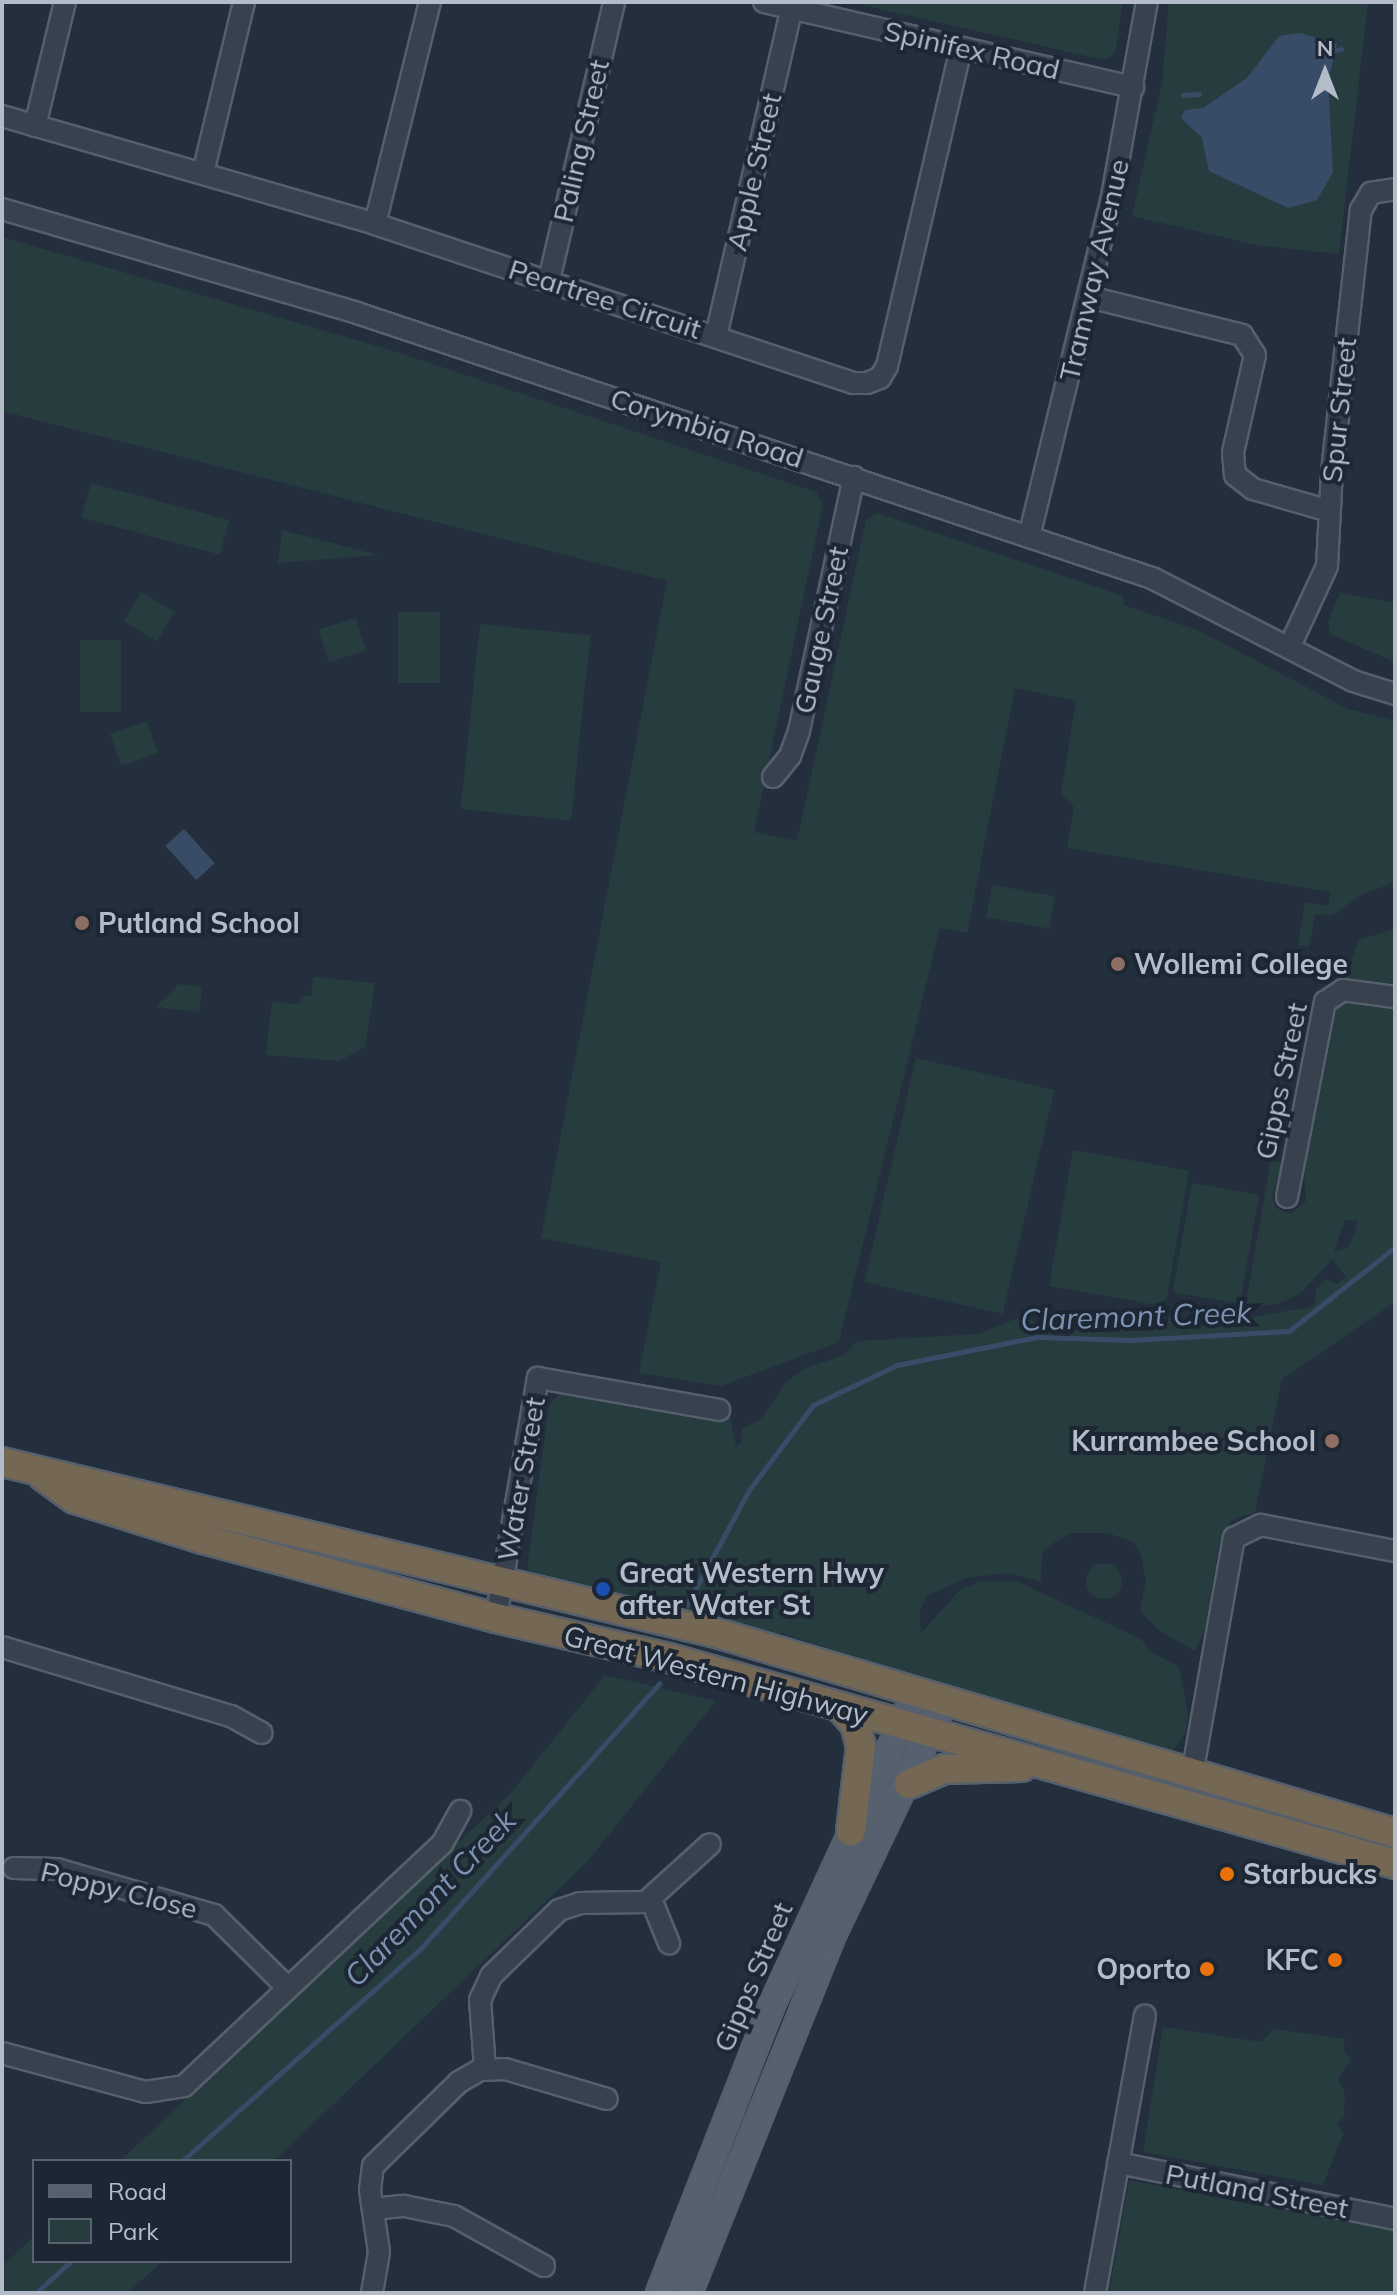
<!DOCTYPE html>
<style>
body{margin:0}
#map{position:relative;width:1397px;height:2295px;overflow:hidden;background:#242f3e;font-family:Mulish,sans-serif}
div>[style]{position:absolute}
.green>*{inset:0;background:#263c3f;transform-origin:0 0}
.round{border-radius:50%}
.water>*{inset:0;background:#394c67;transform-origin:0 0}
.stream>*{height:5px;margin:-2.5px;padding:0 2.5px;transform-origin:2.5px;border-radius:2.5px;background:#394c67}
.roads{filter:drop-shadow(2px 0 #565f6c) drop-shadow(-2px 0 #565f6c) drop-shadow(0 2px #565f6c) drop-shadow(0 -2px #565f6c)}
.minor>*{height:20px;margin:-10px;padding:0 10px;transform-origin:10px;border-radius:10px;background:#38414e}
.major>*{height:24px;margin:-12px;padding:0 12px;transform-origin:12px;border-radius:12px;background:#56606e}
.highway>*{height:28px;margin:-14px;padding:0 14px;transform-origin:14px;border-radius:14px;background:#746855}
.dots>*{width:22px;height:22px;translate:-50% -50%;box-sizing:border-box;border:4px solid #1d2633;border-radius:50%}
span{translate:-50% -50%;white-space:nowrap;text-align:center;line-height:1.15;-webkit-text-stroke:8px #1d2633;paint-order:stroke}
.street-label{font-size:28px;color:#b4bcc9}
.poi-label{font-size:28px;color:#b4bcc9;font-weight:700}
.left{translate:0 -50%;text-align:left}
.right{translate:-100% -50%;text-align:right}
.water-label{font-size:30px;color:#7c92b1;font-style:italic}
.frame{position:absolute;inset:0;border:4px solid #b4bcc9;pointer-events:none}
.legend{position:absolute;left:32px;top:2159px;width:260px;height:104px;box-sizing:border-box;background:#1d2633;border:2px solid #59626f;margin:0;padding:10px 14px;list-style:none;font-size:24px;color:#b4bcc9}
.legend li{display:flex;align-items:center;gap:16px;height:40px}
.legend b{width:40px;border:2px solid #59626f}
.north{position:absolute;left:1285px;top:32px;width:80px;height:80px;-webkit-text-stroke:6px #1d2633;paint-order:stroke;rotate:0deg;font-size:22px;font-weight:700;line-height:32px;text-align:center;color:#b4bcc9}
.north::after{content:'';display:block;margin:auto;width:28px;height:36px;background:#b4bcc9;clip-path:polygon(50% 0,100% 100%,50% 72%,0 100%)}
</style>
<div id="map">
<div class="green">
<div style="clip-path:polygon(849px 2px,1123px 2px,1115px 54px,1104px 60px)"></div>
<div style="clip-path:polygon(1169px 2px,1368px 2px,1339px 254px,1256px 245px,1132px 216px,1162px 83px)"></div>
<div style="clip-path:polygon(2px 237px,394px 351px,816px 492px,823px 504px,754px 832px,797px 841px,866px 520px,877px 513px,1123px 596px,1124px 605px,1200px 631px,1348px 709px,1395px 721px,1395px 882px,1361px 895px,1332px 916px,1315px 914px,1309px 947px,1298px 945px,1305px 902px,1328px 906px,1330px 892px,1067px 848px,1074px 807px,1061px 794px,1076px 701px,1015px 688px,967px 933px,940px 928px,839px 1342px,721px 1386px,639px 1373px,661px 1262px,541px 1238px,667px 581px,2px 411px)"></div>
<div style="left:91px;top:483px;width:143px;height:36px;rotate:15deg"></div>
<div style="clip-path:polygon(282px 530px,378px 555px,278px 563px)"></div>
<div style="left:141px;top:592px;width:39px;height:34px;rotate:31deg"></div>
<div style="clip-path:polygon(1340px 593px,1395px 603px,1395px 662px,1330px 634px,1328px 622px)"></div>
<div style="left:398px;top:612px;width:42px;height:71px"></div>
<div style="left:356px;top:618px;width:34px;height:39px;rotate:73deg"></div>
<div style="left:480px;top:624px;width:111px;height:186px;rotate:6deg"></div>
<div style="left:121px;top:640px;width:72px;height:41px;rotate:90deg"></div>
<div style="left:147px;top:721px;width:34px;height:39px;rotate:71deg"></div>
<div style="left:992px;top:885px;width:64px;height:33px;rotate:10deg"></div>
<div style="clip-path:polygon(1395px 929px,1395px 985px,1346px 978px,1358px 940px)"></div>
<div style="clip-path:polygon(313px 977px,375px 983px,365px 1047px,339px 1061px,266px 1055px,272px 1002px,300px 1004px,301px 996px,311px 996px)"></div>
<div style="clip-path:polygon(179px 984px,202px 987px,199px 1012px,156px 1007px)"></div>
<div style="clip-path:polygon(evenodd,1348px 1001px,1395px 1008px,1395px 1302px,1282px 1379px,1255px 1512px,1232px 1520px,1219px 1543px,1206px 1627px,1195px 1651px,1156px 1628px,1140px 1610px,1146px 1581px,1141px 1555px,1133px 1542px,1108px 1533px,1072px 1533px,1050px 1545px,1042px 1553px,1041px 1582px,1009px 1573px,966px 1578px,927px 1596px,920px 1610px,921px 1633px,960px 1590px,978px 1582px,1016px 1581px,1141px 1639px,1150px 1651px,1179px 1667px,1188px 1713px,1186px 1732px,1174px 1749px,1161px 1753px,781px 1633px,779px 1639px,538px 1577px,527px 1569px,549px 1405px,559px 1394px,729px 1415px,736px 1446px,741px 1444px,742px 1429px,762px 1418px,786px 1382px,806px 1368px,844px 1355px,857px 1341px,978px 1334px,1027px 1314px,1036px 1325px,1065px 1341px,1076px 1329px,1098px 1322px,1129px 1318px,1150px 1330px,1164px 1315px,1197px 1327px,1314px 1306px,1316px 1289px,1326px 1279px,1337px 1284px,1346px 1277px,1332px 1259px,1300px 1294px,1278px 1304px,1245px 1308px,1271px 1160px,1283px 1164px,1272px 1196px,1276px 1208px,1290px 1214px,1306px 1201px,1304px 1172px,1330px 1022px,1336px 1008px,1348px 1001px,1345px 1220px,1358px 1221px,1355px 1233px,1347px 1248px,1334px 1252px,1345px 1220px)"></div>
<div style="left:916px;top:1058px;width:142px;height:230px;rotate:13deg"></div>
<div style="left:1073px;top:1150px;width:118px;height:138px;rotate:10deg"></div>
<div style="left:1192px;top:1183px;width:68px;height:111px;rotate:10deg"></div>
<div class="round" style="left:1086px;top:1563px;width:36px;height:36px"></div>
<div style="clip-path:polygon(605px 1675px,716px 1701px,587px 1862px,274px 2161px,120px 2161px,510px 1794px)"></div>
<div style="clip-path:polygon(1163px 2027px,1261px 2042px,1274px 2029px,1345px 2039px,1343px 2049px,1351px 2060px,1338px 2078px,1345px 2094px,1344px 2117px,1337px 2123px,1343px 2134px,1323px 2185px,1143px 2152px)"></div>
<div style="clip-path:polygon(1129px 2180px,1395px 2231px,1395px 2293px,1109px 2293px)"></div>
<div style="clip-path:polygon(34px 2237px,34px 2261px,163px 2261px,127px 2293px,2px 2293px,2px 2266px)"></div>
</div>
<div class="water">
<div style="clip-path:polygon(1300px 33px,1337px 44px,1328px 81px,1333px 172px,1317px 200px,1288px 208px,1209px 171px,1202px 138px,1181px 118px,1185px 110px,1203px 108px,1247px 78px,1279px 36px)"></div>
<div style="left:184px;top:829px;width:46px;height:25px;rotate:48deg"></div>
</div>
<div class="stream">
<div style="left:1329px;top:51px;width:12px;rotate:-9deg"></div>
<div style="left:1183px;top:95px;width:16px;rotate:-4deg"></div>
<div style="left:685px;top:1608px;width:134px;rotate:-61.5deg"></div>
<div style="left:749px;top:1490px;width:106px;rotate:-53deg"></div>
<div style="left:813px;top:1405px;width:93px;rotate:-25.5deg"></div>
<div style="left:897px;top:1365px;width:143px;rotate:-11.3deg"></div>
<div style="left:1037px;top:1337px;width:94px;rotate:1.8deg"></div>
<div style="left:1131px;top:1340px;width:158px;rotate:-3.3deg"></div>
<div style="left:1289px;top:1331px;width:135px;rotate:-38.4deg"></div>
<div style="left:182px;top:2161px;width:322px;rotate:-41.7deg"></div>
<div style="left:422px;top:1947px;width:355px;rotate:-48deg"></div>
<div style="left:36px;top:2293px;width:47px;rotate:-42.4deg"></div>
</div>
<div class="roads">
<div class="minor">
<div style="left:764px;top:2px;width:379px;rotate:13deg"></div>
<div style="left:2px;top:116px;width:388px;rotate:16.1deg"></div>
<div style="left:375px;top:224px;width:504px;rotate:18.4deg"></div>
<div style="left:853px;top:383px;width:14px"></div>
<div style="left:867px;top:383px;width:14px;rotate:-21deg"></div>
<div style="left:880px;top:378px;width:14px;rotate:-60deg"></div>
<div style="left:887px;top:366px;width:326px;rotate:-76.9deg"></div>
<div style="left:35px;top:126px;width:128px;rotate:-76.4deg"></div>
<div style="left:203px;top:173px;width:176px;rotate:-76.5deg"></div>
<div style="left:2px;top:209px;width:370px;rotate:16.3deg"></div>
<div style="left:357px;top:313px;width:838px;rotate:18.43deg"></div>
<div style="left:1152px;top:578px;width:226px;rotate:27.1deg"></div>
<div style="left:1353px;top:681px;width:44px;rotate:17.2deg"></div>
<div style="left:375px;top:224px;width:229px;rotate:-76.1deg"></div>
<div style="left:549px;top:280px;width:285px;rotate:-76.8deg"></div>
<div style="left:1089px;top:297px;width:158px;rotate:13.9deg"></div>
<div style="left:1242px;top:335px;width:24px;rotate:57deg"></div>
<div style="left:1255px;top:355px;width:100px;rotate:102.7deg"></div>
<div style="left:1233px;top:453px;width:22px;rotate:85deg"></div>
<div style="left:1235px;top:475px;width:23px;rotate:38deg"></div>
<div style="left:1253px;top:489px;width:79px;rotate:16.1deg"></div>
<div style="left:716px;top:336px;width:337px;rotate:-77deg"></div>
<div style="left:1029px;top:537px;width:351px;rotate:-76.3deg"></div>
<div style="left:1112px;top:196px;width:197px;rotate:-79.8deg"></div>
<div style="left:1289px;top:648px;width:90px;rotate:-65.1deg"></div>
<div style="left:1327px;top:566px;width:95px;rotate:-87deg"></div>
<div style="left:1332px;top:471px;width:263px;rotate:-83.7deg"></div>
<div style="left:1361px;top:210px;width:20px;rotate:-60deg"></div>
<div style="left:1371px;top:193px;width:24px;rotate:-9deg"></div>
<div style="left:773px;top:777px;width:27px;rotate:-51deg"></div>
<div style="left:790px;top:756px;width:27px;rotate:-70deg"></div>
<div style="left:799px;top:731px;width:260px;rotate:-77.8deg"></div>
<div style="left:1287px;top:1197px;width:199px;rotate:-79deg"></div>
<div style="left:1325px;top:1002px;width:22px;rotate:-34deg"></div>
<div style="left:1343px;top:990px;width:52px;rotate:7.7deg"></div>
<div style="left:496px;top:1618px;width:244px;rotate:-80.1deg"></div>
<div style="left:538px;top:1378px;width:184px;rotate:10deg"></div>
<div style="left:2px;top:1647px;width:239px;rotate:16.8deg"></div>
<div style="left:231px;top:1716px;width:35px;rotate:29deg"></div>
<div style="left:1192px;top:1775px;width:241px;rotate:-80deg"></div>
<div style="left:1234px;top:1538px;width:30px;rotate:-26deg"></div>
<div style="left:1261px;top:1525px;width:136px;rotate:11deg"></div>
<div style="left:14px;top:1868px;width:43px;rotate:1.3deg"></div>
<div style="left:57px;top:1869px;width:164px;rotate:16.3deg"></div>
<div style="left:214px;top:1915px;width:104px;rotate:44.6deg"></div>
<div style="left:651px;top:1899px;width:48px;rotate:67.8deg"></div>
<div style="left:2px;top:2053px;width:149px;rotate:15.2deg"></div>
<div style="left:146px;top:2092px;width:38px;rotate:-9deg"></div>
<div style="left:184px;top:2086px;width:354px;rotate:-43.2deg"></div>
<div style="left:442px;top:1844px;width:38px;rotate:-61deg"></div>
<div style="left:485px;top:2069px;width:69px;rotate:-94.1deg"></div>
<div style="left:480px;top:2000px;width:26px;rotate:-65deg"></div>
<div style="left:491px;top:1976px;width:95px;rotate:-44.1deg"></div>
<div style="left:559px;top:1910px;width:22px;rotate:-18deg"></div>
<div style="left:580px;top:1903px;width:66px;rotate:-0.9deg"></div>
<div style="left:646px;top:1902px;width:86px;rotate:-42.2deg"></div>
<div style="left:1118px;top:2163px;width:283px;rotate:11.4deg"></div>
<div style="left:373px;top:2209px;width:31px;rotate:-6deg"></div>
<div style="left:404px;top:2206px;width:51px;rotate:11.3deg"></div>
<div style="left:454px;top:2216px;width:103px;rotate:29.1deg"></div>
<div style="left:372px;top:2293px;width:42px;rotate:-80.3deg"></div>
<div style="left:379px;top:2252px;width:63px;rotate:-98.3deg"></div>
<div style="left:370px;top:2190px;width:24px;rotate:-83deg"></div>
<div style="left:373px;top:2166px;width:120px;rotate:-44.3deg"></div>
<div style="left:459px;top:2082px;width:24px;rotate:-30deg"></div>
<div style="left:480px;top:2070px;width:25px;rotate:-2deg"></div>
<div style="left:505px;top:2069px;width:106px;rotate:16.4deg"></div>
<div style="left:1095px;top:2293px;width:282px;rotate:-79.8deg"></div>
</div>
<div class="major">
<div style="left:659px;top:2293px;width:307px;rotate:-68.6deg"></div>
<div style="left:771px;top:2007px;width:347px;rotate:-65.3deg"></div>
<div style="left:689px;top:2293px;width:381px;rotate:-68.1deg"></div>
<div style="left:831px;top:1939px;width:265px;rotate:-64.5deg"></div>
</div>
<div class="highway">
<div style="left:2px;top:1462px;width:738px;rotate:13.47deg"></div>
<div style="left:720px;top:1634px;width:704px;rotate:16.43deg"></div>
<div style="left:43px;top:1476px;width:39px;rotate:36deg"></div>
<div style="left:75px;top:1499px;width:134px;rotate:17.4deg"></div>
<div style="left:203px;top:1539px;width:303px;rotate:15.1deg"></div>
<div style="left:496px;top:1618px;width:178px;rotate:13deg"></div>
<div style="left:669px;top:1658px;width:755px;rotate:15.84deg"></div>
<div style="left:841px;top:1708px;width:21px;rotate:49deg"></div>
<div style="left:855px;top:1724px;width:23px;rotate:75deg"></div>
<div style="left:861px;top:1746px;width:86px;rotate:96.7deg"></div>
<div style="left:909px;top:1784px;width:39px;rotate:-23deg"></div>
<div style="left:945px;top:1769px;width:77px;rotate:-1.5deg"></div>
</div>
</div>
<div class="dots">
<div style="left:82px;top:923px;background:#8d6e63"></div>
<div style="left:1118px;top:964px;background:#8d6e63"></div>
<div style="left:1332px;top:1441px;background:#8d6e63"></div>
<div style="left:603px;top:1589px;background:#1a4fb4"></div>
<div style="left:1227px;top:1874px;background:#e8710a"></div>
<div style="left:1335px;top:1960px;background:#e8710a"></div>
<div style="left:1207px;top:1969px;background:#e8710a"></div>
</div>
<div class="street-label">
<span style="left:972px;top:50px;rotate:13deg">Spinifex Road</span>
<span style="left:581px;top:141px;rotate:-77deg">Paling Street</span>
<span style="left:754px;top:172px;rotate:-77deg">Apple Street</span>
<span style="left:1094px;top:270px;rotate:-77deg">Tramway Avenue</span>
<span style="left:605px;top:299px;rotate:18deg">Peartree Circuit</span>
<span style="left:1339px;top:410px;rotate:-84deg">Spur Street</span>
<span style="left:707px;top:428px;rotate:18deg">Corymbia Road</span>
<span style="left:821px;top:630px;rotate:-78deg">Gauge Street</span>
<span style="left:1281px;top:1081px;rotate:-78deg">Gipps Street</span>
<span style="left:521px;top:1479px;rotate:-80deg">Water Street</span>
<span style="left:716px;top:1675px;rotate:15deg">Great Western Highway</span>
<span style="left:119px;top:1890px;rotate:14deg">Poppy Close</span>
<span style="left:753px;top:1977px;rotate:-67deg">Gipps Street</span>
<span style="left:1257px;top:2191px;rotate:11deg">Putland Street</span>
</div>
<div class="poi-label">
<span class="left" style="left:98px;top:923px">Putland School</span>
<span class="left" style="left:1134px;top:964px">Wollemi College</span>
<span class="right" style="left:1316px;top:1441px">Kurrambee School</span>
<span class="left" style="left:619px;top:1589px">Great Western Hwy<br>after Water St</span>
<span class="left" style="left:1243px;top:1874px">Starbucks</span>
<span class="right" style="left:1319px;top:1960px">KFC</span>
<span class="right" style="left:1191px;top:1969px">Oporto</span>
</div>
<div class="water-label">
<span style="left:1136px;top:1316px;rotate:-2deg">Claremont Creek</span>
<span style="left:430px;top:1898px;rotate:-46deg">Claremont Creek</span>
</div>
<div class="frame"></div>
<ul class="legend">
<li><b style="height:10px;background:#56606e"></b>Road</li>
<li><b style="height:22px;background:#263c3f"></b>Park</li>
</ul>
<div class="north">N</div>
</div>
